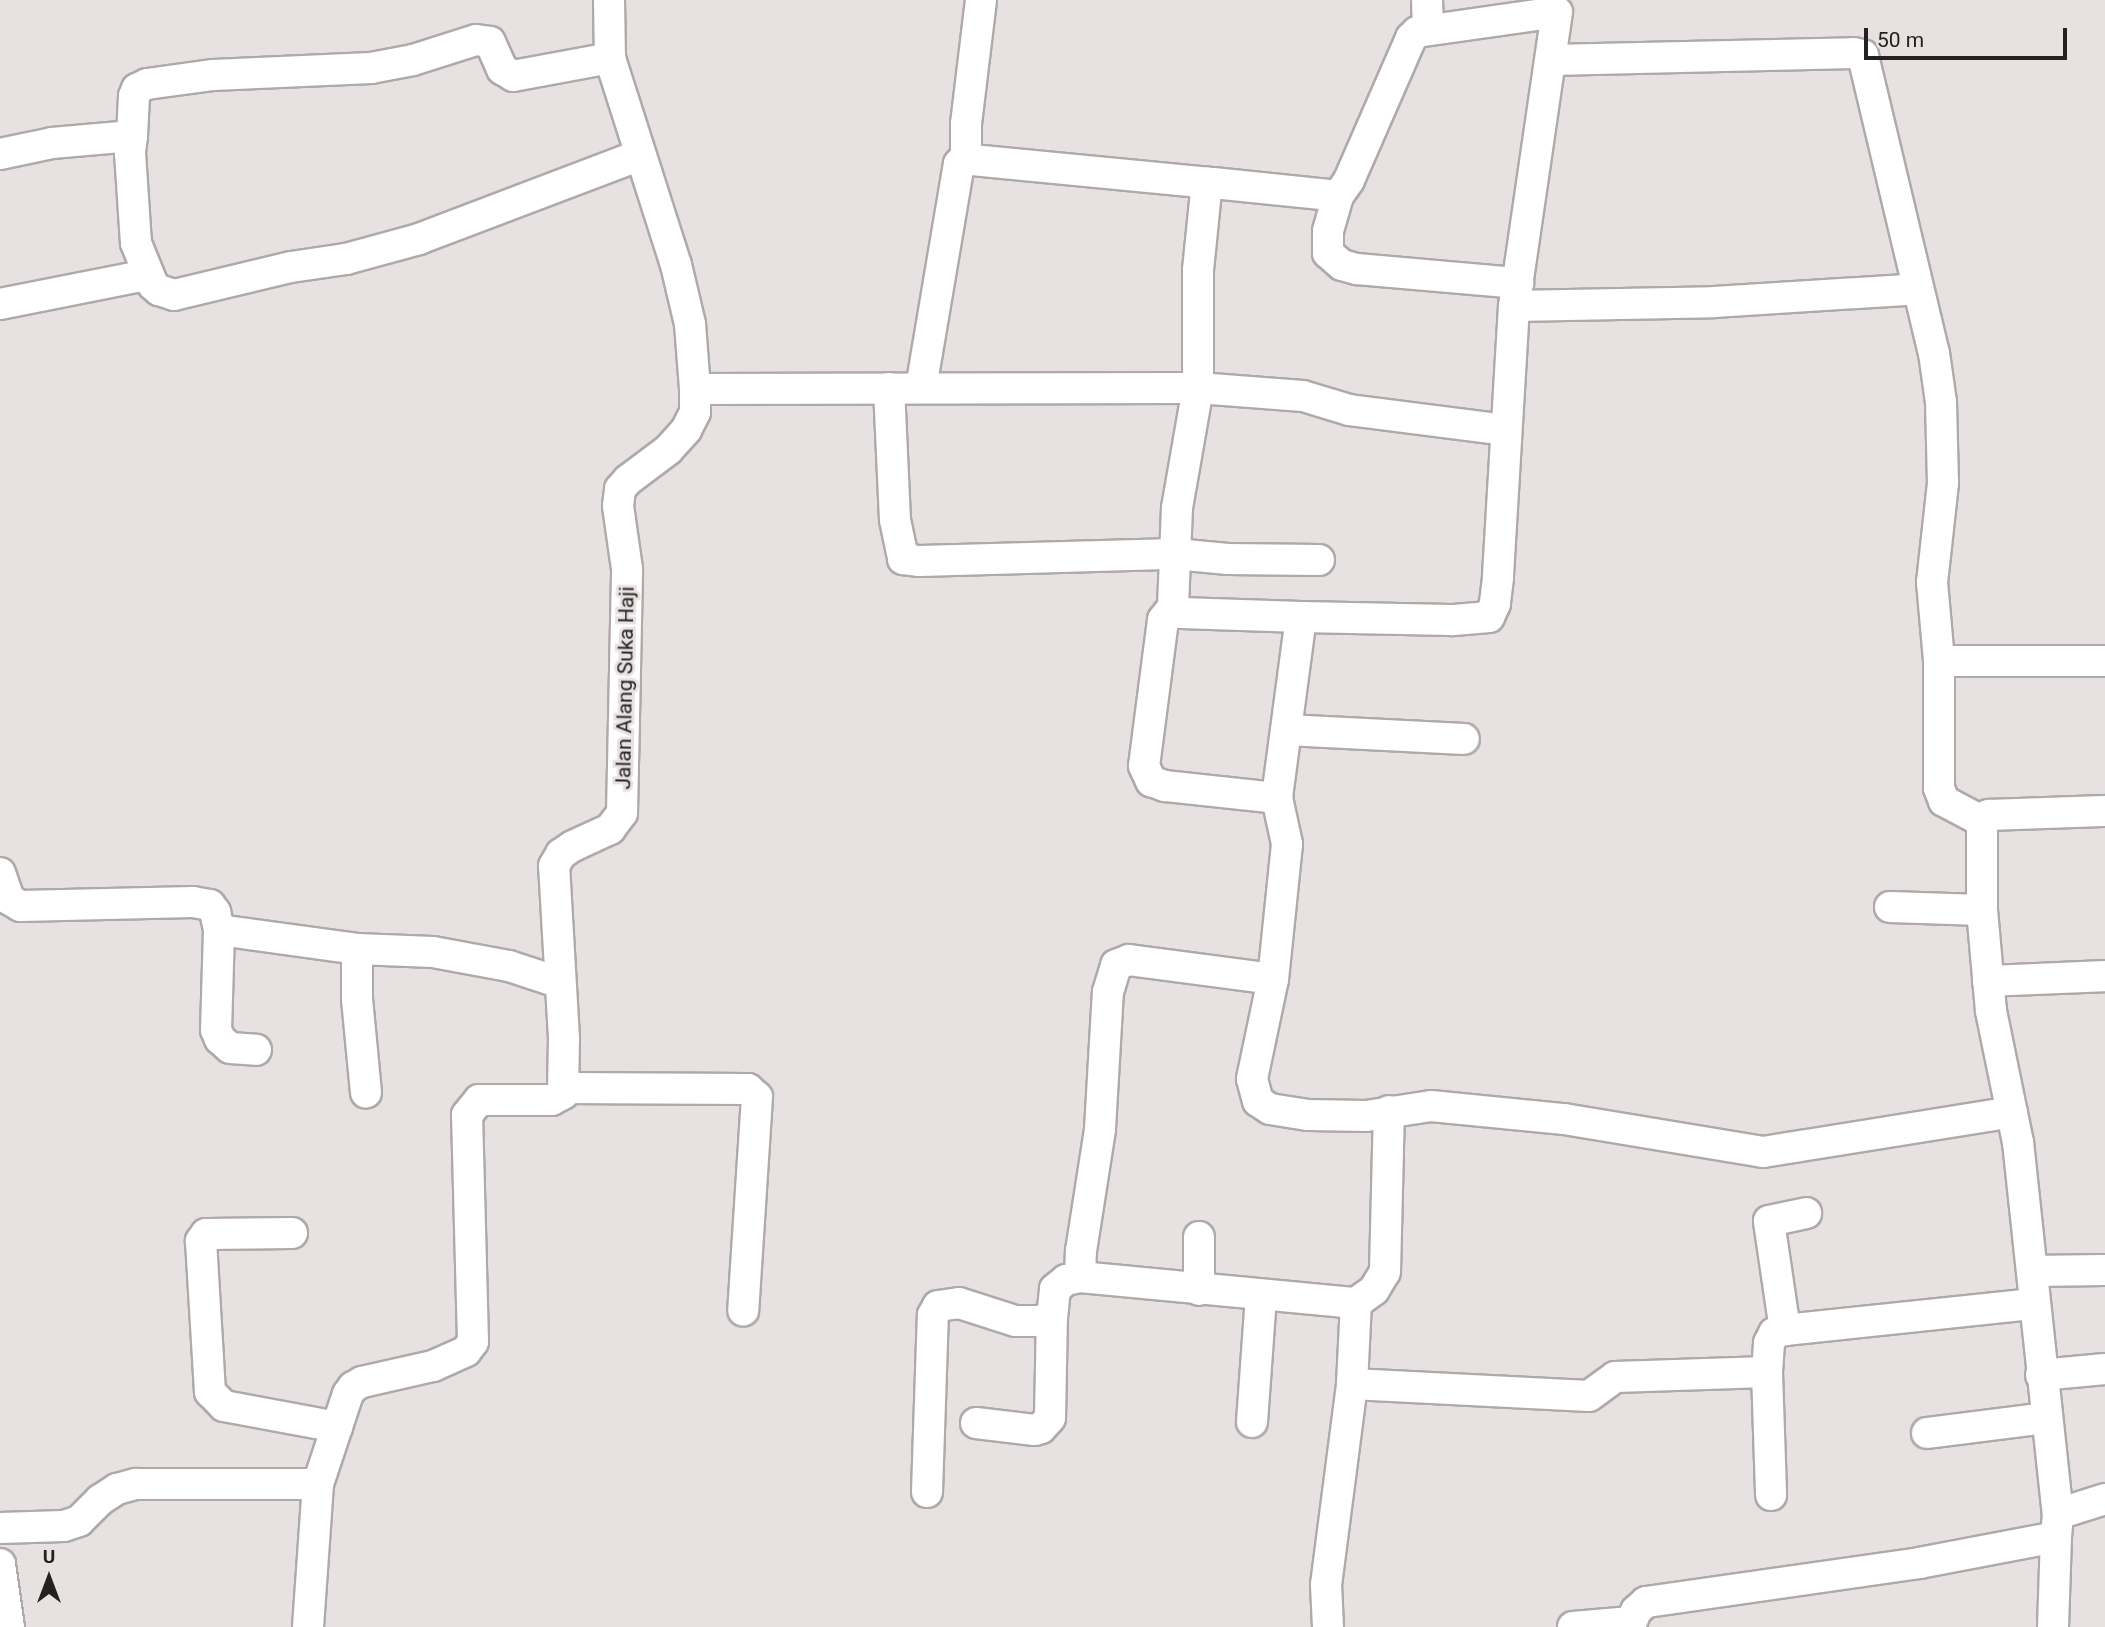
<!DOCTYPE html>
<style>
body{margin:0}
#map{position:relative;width:2105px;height:1627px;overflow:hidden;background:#e8e1e1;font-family:Roboto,sans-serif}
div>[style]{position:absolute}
.roads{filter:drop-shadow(2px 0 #b0a9a9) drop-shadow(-2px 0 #b0a9a9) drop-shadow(0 2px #b0a9a9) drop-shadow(0 -2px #b0a9a9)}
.street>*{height:30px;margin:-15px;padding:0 15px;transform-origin:15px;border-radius:15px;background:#fff}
span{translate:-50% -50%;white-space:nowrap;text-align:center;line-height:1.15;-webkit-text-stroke:6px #e8e1e1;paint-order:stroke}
.street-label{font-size:21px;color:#242121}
.north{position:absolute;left:14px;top:1543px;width:70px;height:70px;-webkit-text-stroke:5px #e8e1e1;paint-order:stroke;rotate:0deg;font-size:19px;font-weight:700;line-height:28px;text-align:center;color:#242121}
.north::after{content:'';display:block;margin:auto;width:24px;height:32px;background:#242121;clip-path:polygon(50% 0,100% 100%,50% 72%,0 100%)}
.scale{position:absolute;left:1864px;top:28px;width:203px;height:32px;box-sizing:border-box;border:4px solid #242121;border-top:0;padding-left:9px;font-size:21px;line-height:24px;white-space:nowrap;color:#242121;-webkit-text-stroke:5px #e8e1e1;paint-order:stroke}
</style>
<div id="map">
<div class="roads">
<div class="street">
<div style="left:981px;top:0;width:125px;rotate:96.9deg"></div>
<div style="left:966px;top:124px;width:32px;rotate:90deg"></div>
<div style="left:966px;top:156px;width:7px;rotate:34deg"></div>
<div style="left:972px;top:160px;width:242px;rotate:5.5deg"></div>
<div style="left:1213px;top:183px;width:126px;rotate:5.9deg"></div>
<div style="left:1338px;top:196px;width:19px;rotate:-55deg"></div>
<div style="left:1349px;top:180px;width:155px;rotate:-66.4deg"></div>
<div style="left:1411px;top:38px;width:8px;rotate:-45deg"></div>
<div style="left:1417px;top:32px;width:141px;rotate:-8.1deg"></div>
<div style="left:1557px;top:12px;width:297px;rotate:98.3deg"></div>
<div style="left:1514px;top:306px;width:272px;rotate:93.4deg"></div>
<div style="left:1498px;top:578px;width:26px;rotate:97deg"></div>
<div style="left:1495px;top:604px;width:14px;rotate:115deg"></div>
<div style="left:1489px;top:617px;width:38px;rotate:175deg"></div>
<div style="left:1451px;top:620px;width:150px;rotate:-178.9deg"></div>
<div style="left:1301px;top:617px;width:120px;rotate:-178.1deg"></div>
<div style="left:1181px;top:613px;width:10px;rotate:-143deg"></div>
<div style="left:1173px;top:607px;width:99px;rotate:-87.7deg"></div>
<div style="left:1177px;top:508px;width:122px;rotate:-80.1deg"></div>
<div style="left:1198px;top:388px;width:118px;rotate:-90deg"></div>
<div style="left:1198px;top:270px;width:88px;rotate:-84.2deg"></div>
<div style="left:1427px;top:0;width:29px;rotate:88deg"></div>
<div style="left:1551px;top:60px;width:303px;rotate:-1.3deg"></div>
<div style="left:1854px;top:53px;width:9px;rotate:13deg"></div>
<div style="left:1863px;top:55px;width:5px;rotate:79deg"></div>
<div style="left:1864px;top:60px;width:301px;rotate:76.6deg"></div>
<div style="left:1934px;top:353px;width:49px;rotate:81.9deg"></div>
<div style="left:1941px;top:402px;width:81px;rotate:88.6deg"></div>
<div style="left:1943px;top:483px;width:100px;rotate:96.3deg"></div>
<div style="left:1932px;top:582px;width:79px;rotate:84.9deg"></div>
<div style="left:1939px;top:661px;width:127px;rotate:90deg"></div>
<div style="left:1939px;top:788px;width:14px;rotate:69deg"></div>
<div style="left:1944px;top:801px;width:38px;rotate:28deg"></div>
<div style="left:1978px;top:819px;width:8px;rotate:60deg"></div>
<div style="left:1982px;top:826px;width:84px;rotate:90deg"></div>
<div style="left:1982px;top:910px;width:101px;rotate:84.9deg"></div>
<div style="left:1991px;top:1011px;width:134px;rotate:78.4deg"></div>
<div style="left:2018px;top:1142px;width:374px;rotate:83.9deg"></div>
<div style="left:2058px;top:1514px;width:23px;rotate:95deg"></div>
<div style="left:2056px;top:1537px;width:138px;rotate:169.2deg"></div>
<div style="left:1920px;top:1563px;width:277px;rotate:171.9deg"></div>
<div style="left:1646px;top:1602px;width:13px;rotate:138deg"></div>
<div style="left:1636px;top:1611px;width:17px;rotate:111deg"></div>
<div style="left:132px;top:136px;width:17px;rotate:97deg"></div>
<div style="left:130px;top:153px;width:90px;rotate:86.2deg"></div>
<div style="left:136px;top:243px;width:45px;rotate:68deg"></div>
<div style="left:153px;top:285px;width:8px;rotate:40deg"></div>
<div style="left:159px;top:290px;width:16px;rotate:18deg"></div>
<div style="left:174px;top:295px;width:120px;rotate:-13.5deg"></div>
<div style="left:291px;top:267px;width:56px;rotate:-8.3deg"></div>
<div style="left:346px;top:259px;width:76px;rotate:-15.3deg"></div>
<div style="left:419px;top:239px;width:236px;rotate:-20.8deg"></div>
<div style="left:0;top:154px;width:53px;rotate:-11.9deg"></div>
<div style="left:52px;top:143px;width:80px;rotate:-5deg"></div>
<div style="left:132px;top:136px;width:40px;rotate:-87.1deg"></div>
<div style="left:134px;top:96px;width:8px;rotate:-67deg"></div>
<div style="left:137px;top:89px;width:11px;rotate:-27deg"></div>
<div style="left:147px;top:84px;width:67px;rotate:-7.8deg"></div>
<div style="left:213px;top:75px;width:158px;rotate:-2.5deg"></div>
<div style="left:371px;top:68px;width:43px;rotate:-10.8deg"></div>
<div style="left:413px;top:60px;width:66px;rotate:-17.6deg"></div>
<div style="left:476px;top:40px;width:14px;rotate:8deg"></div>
<div style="left:490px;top:42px;width:30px;rotate:66deg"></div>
<div style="left:502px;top:69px;width:13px;rotate:32deg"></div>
<div style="left:513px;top:76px;width:99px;rotate:-10.5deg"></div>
<div style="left:1338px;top:196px;width:36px;rotate:106deg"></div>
<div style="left:1328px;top:231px;width:22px;rotate:90deg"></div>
<div style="left:1328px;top:253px;width:18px;rotate:41deg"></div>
<div style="left:1342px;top:265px;width:16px;rotate:15deg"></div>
<div style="left:1357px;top:269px;width:162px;rotate:5deg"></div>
<div style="left:0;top:304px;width:150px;rotate:-11.2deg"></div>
<div style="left:1514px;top:306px;width:200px;rotate:-1.1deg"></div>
<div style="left:1714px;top:302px;width:204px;rotate:-3.6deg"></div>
<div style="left:889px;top:388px;width:132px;rotate:87.4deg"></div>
<div style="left:895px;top:520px;width:40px;rotate:78deg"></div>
<div style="left:903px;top:559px;width:17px;rotate:7deg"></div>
<div style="left:920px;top:561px;width:255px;rotate:-1.6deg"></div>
<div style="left:1175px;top:554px;width:53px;rotate:5.4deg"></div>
<div style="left:1228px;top:559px;width:91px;rotate:0.6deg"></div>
<div style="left:921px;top:388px;width:227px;rotate:-80.4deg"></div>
<div style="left:959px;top:164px;width:11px;rotate:-49deg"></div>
<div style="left:695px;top:389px;width:503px;rotate:-0.11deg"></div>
<div style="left:1198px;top:388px;width:105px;rotate:4.4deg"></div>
<div style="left:1303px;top:396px;width:48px;rotate:16.9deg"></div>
<div style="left:1349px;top:410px;width:158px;rotate:7.3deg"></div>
<div style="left:1173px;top:607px;width:16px;rotate:128deg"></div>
<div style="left:1163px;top:620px;width:147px;rotate:97.4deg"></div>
<div style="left:1144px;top:766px;width:17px;rotate:65deg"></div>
<div style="left:1151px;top:781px;width:15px;rotate:20deg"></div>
<div style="left:1165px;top:786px;width:113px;rotate:6.1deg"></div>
<div style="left:1301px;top:617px;width:183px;rotate:97.6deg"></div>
<div style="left:1277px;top:798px;width:47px;rotate:77.7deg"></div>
<div style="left:1287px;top:844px;width:136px;rotate:95.9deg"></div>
<div style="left:1273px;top:979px;width:102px;rotate:101.9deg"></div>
<div style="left:1252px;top:1079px;width:23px;rotate:75deg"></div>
<div style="left:1258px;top:1101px;width:14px;rotate:34deg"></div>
<div style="left:1270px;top:1109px;width:39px;rotate:9deg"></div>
<div style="left:1309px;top:1115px;width:57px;rotate:1deg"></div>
<div style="left:1366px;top:1116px;width:66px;rotate:-8.7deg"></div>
<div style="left:1431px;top:1106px;width:134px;rotate:5.6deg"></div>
<div style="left:1564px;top:1119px;width:202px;rotate:9.4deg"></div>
<div style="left:1763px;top:1152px;width:252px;rotate:-9.1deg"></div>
<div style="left:1939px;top:661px;width:166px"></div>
<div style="left:1287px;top:730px;width:177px;rotate:2.9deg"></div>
<div style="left:1978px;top:819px;width:12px;rotate:-20deg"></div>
<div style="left:1989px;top:815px;width:116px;rotate:-2deg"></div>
<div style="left:0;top:873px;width:28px;rotate:71deg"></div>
<div style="left:9px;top:899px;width:13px;rotate:32deg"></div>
<div style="left:20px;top:906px;width:173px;rotate:-1.3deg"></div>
<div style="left:193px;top:902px;width:17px;rotate:10deg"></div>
<div style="left:210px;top:905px;width:9px;rotate:54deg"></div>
<div style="left:215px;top:912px;width:18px;rotate:77deg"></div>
<div style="left:219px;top:930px;width:100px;rotate:91.7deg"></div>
<div style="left:216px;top:1030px;width:10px;rotate:66deg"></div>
<div style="left:220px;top:1039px;width:13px;rotate:42deg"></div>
<div style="left:230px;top:1048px;width:26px;rotate:4deg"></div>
<div style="left:1890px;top:907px;width:92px;rotate:1.9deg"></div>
<div style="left:219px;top:930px;width:139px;rotate:7.8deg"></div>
<div style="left:357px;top:949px;width:76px;rotate:2.3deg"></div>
<div style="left:433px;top:952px;width:77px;rotate:10.4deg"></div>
<div style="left:509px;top:966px;width:52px;rotate:18.1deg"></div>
<div style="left:357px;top:949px;width:50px;rotate:90deg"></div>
<div style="left:357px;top:999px;width:94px;rotate:84.5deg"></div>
<div style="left:1988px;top:981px;width:117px;rotate:-2.4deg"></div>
<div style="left:565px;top:1088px;width:183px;rotate:0.3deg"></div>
<div style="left:748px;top:1089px;width:12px;rotate:42deg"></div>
<div style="left:757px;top:1097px;width:214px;rotate:93.7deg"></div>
<div style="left:292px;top:1233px;width:86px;rotate:179.3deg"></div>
<div style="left:206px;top:1234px;width:9px;rotate:126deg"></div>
<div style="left:201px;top:1241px;width:151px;rotate:86.6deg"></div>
<div style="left:210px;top:1392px;width:20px;rotate:45deg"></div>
<div style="left:224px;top:1406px;width:115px;rotate:10.5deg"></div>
<div style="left:1199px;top:1237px;width:53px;rotate:90deg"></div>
<div style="left:2032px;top:1271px;width:73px;rotate:-0.8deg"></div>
<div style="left:1080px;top:1277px;width:26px;rotate:-88deg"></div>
<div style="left:1081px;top:1251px;width:123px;rotate:-81.1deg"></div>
<div style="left:1100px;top:1129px;width:137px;rotate:-86.7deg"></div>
<div style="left:1108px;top:992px;width:28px;rotate:-73deg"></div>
<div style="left:1116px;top:965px;width:14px;rotate:-21deg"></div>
<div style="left:1129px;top:960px;width:145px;rotate:7.5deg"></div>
<div style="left:1785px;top:1330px;width:110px;rotate:-98.4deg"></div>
<div style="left:1769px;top:1221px;width:38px;rotate:-12deg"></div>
<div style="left:1767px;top:1372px;width:123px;rotate:88.1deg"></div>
<div style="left:2041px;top:1375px;width:64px;rotate:-5.4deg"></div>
<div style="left:1352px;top:1384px;width:237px;rotate:2.9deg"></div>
<div style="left:1589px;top:1396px;width:32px;rotate:-36deg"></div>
<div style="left:1615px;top:1377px;width:152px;rotate:-1.9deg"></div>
<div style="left:1767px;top:1372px;width:29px;rotate:-86deg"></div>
<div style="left:1769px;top:1343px;width:11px;rotate:-63deg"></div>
<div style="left:1774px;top:1333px;width:11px;rotate:-15deg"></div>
<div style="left:1785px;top:1330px;width:250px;rotate:-6deg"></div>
<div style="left:1252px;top:1422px;width:127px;rotate:-85.9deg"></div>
<div style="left:976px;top:1423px;width:59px;rotate:6.8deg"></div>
<div style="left:1035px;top:1430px;width:6px;rotate:-18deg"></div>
<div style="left:1041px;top:1428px;width:13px;rotate:-48deg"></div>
<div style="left:1050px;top:1418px;width:100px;rotate:-88.9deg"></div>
<div style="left:1927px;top:1433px;width:120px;rotate:-7.2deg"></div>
<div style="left:927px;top:1492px;width:177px;rotate:-88.1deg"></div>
<div style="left:933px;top:1315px;width:10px;rotate:-61deg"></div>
<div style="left:938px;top:1306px;width:21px;rotate:-8deg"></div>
<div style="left:959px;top:1303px;width:59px;rotate:17.8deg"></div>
<div style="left:1015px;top:1321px;width:22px"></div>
<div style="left:1037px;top:1321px;width:15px;rotate:-11deg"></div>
<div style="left:1052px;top:1318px;width:29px;rotate:-84deg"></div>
<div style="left:1055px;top:1289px;width:14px;rotate:-39deg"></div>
<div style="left:1066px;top:1280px;width:14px;rotate:-12deg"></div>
<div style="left:1080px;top:1277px;width:277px;rotate:5.4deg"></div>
<div style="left:1356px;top:1303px;width:22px;rotate:-36deg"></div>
<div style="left:1374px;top:1290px;width:21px;rotate:-59deg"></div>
<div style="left:1385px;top:1272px;width:161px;rotate:-88.6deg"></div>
<div style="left:2058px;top:1514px;width:49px;rotate:-17.7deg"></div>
<div style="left:0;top:1528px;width:64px;rotate:-1.8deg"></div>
<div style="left:64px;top:1526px;width:16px;rotate:-18deg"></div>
<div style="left:79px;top:1521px;width:30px;rotate:-45deg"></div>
<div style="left:100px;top:1500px;width:20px;rotate:-33deg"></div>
<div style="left:117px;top:1489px;width:20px;rotate:-15deg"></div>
<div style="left:136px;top:1484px;width:182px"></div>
<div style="left:0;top:1564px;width:64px;rotate:81.9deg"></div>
<div style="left:308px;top:1627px;width:143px;rotate:-86deg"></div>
<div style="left:318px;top:1484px;width:95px;rotate:-71.6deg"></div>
<div style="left:348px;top:1394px;width:9px;rotate:-54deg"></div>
<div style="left:353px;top:1387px;width:10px;rotate:-29deg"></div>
<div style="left:362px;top:1382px;width:73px;rotate:-12.7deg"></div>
<div style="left:433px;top:1366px;width:36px;rotate:-24deg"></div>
<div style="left:466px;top:1351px;width:11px;rotate:-52deg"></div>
<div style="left:473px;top:1342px;width:227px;rotate:-91.5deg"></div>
<div style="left:467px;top:1115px;width:19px;rotate:-51deg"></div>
<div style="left:479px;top:1100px;width:73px"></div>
<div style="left:552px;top:1100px;width:13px;rotate:-29deg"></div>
<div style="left:563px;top:1094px;width:56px;rotate:-89deg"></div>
<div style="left:564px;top:1038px;width:172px;rotate:-93.3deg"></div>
<div style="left:554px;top:866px;width:14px;rotate:-60deg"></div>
<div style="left:561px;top:854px;width:14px;rotate:-34deg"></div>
<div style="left:573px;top:846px;width:41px;rotate:-24.7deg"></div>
<div style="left:610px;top:829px;width:20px;rotate:-53deg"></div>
<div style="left:622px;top:813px;width:244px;rotate:-88.8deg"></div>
<div style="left:627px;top:569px;width:64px;rotate:-98.1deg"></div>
<div style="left:618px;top:506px;width:17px;rotate:-83deg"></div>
<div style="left:620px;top:489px;width:12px;rotate:-48deg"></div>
<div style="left:628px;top:480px;width:50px;rotate:-36.9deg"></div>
<div style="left:668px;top:450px;width:27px;rotate:-48deg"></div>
<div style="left:686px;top:430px;width:20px;rotate:-63deg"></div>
<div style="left:695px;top:412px;width:23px;rotate:-90deg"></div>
<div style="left:695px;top:389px;width:65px;rotate:-94.4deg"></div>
<div style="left:690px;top:324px;width:61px;rotate:-103.3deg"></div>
<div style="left:676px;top:265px;width:217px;rotate:-107.7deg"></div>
<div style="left:610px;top:58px;width:58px;rotate:-91deg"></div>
<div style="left:1328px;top:1627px;width:42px;rotate:-92.7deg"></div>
<div style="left:1326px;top:1585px;width:203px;rotate:-82.6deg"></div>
<div style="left:1352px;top:1384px;width:81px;rotate:-87.2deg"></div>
<div style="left:1573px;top:1627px;width:58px;rotate:-4.9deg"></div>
<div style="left:2053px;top:1627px;width:90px;rotate:-88.1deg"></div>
</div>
</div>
<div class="street-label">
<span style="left:625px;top:688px;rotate:-89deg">Jalan Alang Suka Haji</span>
</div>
<div class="north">U</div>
<div class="scale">50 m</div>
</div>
